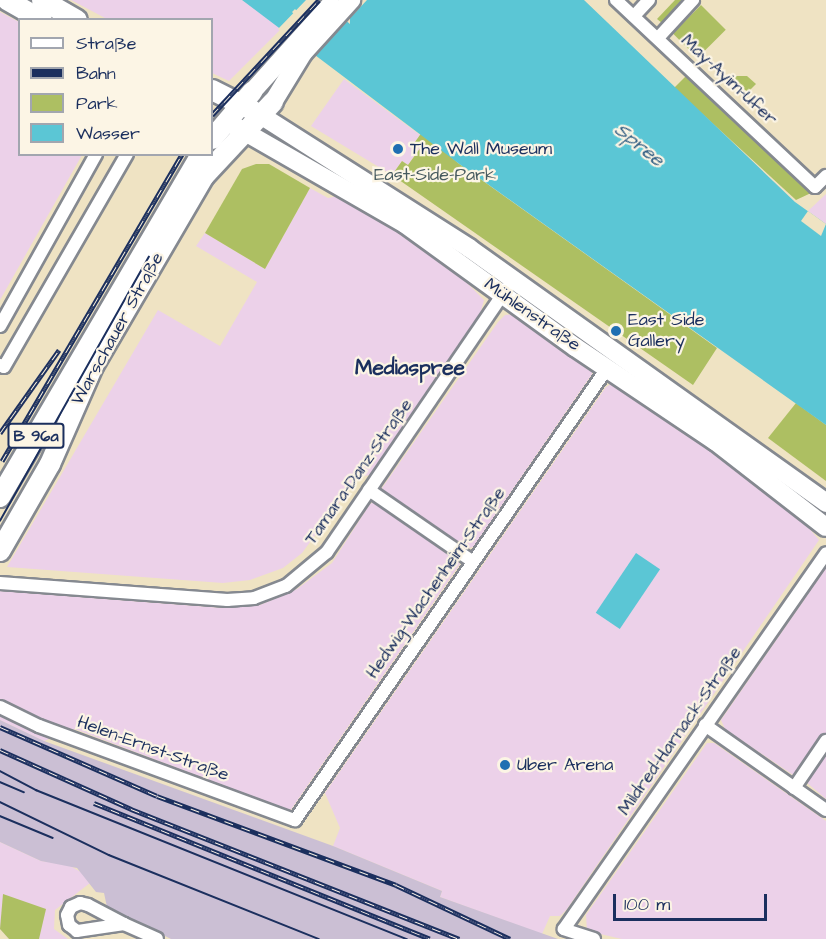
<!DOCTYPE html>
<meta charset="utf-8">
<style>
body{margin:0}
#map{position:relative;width:826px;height:939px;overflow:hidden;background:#efe3c3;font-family:"Architects Daughter",sans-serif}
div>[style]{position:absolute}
.built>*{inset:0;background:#ecd1e9}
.industrial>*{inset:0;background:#cbbfd4}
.green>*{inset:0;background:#adbf62;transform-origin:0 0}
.water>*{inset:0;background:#5bc6d5;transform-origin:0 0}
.pier>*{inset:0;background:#efe3c3}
.roads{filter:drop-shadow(2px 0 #858990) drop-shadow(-2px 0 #858990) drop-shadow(0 2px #858990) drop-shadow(0 -2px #858990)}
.street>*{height:12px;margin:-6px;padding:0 6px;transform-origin:6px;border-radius:6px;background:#fff}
.secondary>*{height:18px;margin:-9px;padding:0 9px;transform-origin:9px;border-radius:9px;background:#fff}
.primary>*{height:20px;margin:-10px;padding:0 10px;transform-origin:10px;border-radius:10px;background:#fff}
.tram>*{height:1.5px;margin:-0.75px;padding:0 0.75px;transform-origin:0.75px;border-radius:0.75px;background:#1b2f5e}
.rail>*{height:5px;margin-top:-2.5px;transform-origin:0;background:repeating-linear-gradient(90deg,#fcf5e5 0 9px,#1b2f5e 0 18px);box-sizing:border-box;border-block:2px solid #1b2f5e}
.dots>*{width:16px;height:16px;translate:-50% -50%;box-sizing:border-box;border:3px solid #fcf5e5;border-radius:50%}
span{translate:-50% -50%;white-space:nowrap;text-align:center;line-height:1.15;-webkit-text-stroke:4.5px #fcf5e5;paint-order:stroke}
.shield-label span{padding:2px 4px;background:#fcf5e5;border:2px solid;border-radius:4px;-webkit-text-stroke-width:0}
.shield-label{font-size:16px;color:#1b2f5e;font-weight:700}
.street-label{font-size:18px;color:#1b2f5e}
.poi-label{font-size:18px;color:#1b2f5e}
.left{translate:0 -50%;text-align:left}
.park-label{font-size:18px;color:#475a5f}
.water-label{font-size:20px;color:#2e5c82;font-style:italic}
.quarter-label{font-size:21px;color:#1b2f5e;font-weight:700}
.legend{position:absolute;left:18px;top:18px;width:195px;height:138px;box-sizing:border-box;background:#fcf5e5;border:2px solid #a2a6af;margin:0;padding:8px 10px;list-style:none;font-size:18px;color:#1b2f5e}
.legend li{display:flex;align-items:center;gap:12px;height:30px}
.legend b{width:30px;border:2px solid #a2a6af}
.scale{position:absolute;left:613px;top:894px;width:154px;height:27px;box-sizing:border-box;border:3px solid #1b2f5e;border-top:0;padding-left:8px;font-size:18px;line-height:21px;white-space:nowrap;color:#1b2f5e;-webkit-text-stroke:4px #fcf5e5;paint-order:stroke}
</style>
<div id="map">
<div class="built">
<div style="clip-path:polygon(71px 0,242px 0,282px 28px,229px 81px,212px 73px,212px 20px,107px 19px)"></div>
<div style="clip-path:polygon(0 12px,19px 22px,20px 154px,82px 155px,0 300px)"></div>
<div style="clip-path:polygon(344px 79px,420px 135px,415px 142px,421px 146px,408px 165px,402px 161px,392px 175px,311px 126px)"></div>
<div style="clip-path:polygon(310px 188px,328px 198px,338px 196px,389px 227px,460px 276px,484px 300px,480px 314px,370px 475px,358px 477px,302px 553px,283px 568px,250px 580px,223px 583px,7px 567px,158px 310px,220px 346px,257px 282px,196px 246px,205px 233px,265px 269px)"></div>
<div style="clip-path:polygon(826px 194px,826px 224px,808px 211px)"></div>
<div style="clip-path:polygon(516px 314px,592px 368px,592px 374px,473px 547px,466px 549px,392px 496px,385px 495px,382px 488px,498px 322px,505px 315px)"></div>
<div style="clip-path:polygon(614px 382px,626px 387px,627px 394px,679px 431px,687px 430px,801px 519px,819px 540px,567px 909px,560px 916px,550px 916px,542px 934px,440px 897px,442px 891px,333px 846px,340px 828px,325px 793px,606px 387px)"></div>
<div style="clip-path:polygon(376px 501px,451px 556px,453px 553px,460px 564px,290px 811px,75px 729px,44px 741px,0 720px,0 591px,223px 608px,260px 605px,297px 589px,332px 563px,370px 504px)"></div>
<div style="clip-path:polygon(826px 568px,826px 733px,793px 775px,725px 729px,721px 720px)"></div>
<div style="clip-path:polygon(707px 743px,714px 743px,826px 821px,826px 939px,622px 939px,587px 931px,586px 915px)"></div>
<div style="clip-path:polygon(822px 755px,826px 755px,826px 799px,806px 782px)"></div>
<div style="clip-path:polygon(0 842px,41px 861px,67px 864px,84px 874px,90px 883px,55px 910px,54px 929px,68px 939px,9px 939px,0 929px)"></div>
</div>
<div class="industrial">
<div style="clip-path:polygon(0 720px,44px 741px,333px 846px,442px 891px,440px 897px,558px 939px,171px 939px,107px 907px,104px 893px,96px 892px,77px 868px,41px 861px,0 842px)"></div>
</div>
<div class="green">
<div style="clip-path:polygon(675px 0,684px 0,662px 23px,657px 19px)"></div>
<div style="left:701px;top:5px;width:35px;height:40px;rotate:45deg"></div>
<div style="clip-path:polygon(687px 75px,796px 175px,811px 193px,796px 200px,674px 88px)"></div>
<div style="clip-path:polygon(735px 76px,747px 76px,756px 84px,748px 92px,733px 81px)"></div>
<div style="clip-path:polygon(422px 132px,458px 163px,717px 348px,693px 385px,392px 175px,402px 161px,408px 165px,421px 147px,415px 142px)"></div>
<div style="clip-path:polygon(256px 164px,269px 164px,310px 188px,265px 269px,205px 233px,242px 169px)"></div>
<div style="clip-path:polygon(796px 403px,826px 425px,826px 481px,768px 438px)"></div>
<div style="clip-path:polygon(3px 894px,46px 909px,39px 939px,9px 939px,0 929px)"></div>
</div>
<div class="water">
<div style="clip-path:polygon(evenodd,242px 0,321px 0,350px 24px,350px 19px,331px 0,584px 0,795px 202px,826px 224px,826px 425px,458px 163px,242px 0,295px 9px,327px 43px,324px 46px,292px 12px,295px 9px)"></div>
<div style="left:636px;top:553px;width:29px;height:72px;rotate:34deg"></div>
</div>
<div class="pier">
<div style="clip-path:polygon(306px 0,325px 0,347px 21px,328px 0,367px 0,313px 58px,278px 29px)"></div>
<div style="clip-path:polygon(808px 211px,826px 224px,821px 236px,801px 221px)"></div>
</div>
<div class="roads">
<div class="street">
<div style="left:616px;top:0;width:273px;rotate:43.2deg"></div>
<div style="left:815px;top:187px;width:16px;rotate:-45deg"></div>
<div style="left:634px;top:16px;width:22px;rotate:-47deg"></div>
<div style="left:658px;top:38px;width:52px;rotate:-47.4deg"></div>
<div style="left:0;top:326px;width:197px;rotate:-60.8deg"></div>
<div style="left:0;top:365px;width:4px;rotate:27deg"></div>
<div style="left:4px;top:367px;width:246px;rotate:-60deg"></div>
<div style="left:369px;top:490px;width:125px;rotate:34.6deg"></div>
<div style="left:0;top:583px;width:228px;rotate:4.3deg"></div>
<div style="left:227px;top:600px;width:27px;rotate:-4deg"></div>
<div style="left:254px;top:598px;width:34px;rotate:-21deg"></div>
<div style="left:286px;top:586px;width:53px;rotate:-39.7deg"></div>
<div style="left:327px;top:552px;width:320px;rotate:-55.7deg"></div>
<div style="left:0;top:707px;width:43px;rotate:26deg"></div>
<div style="left:39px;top:726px;width:273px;rotate:20.2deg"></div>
<div style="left:295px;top:820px;width:551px;rotate:-55.36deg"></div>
<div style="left:705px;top:725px;width:148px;rotate:35.1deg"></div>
<div style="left:794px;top:788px;width:57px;rotate:-55.8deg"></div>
<div style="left:80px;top:903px;width:8px;rotate:14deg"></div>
<div style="left:88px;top:905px;width:41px;rotate:27.8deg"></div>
<div style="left:124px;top:924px;width:48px;rotate:171.5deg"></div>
<div style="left:77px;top:931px;width:10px;rotate:-143deg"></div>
<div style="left:69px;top:925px;width:10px;rotate:-101deg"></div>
<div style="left:67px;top:915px;width:9px;rotate:-63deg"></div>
<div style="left:71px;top:907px;width:10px;rotate:-24deg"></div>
<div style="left:124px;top:924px;width:36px;rotate:24deg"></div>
<div style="left:594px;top:939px;width:32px;rotate:-162deg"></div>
<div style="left:564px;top:929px;width:458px;rotate:-55.1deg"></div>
</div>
<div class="secondary">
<div style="left:252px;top:92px;width:118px;rotate:-48.1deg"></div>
<div style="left:273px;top:102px;width:57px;rotate:-58.5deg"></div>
<div style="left:303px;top:53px;width:72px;rotate:-47.8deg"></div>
<div style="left:262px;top:116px;width:246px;rotate:32.5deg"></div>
<div style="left:469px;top:248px;width:439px;rotate:35.5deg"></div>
<div style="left:233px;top:125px;width:198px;rotate:29.9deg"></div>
<div style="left:405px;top:224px;width:210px;rotate:35.9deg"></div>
<div style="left:575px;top:347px;width:169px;rotate:33.9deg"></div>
<div style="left:715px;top:441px;width:140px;rotate:37.8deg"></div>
</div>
<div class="primary">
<div style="left:7px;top:0;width:40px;rotate:29.7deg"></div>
<div style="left:42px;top:0;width:40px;rotate:29.7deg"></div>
<div style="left:212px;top:90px;width:45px;rotate:26.6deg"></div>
<div style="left:212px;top:139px;width:62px;rotate:-49.6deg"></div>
<div style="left:0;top:497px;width:398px;rotate:-59.6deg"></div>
<div style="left:0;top:551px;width:100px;rotate:-60.1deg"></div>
<div style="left:50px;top:464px;width:107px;rotate:-66.3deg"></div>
<div style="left:93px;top:366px;width:220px;rotate:-59.7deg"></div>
<div style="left:204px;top:176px;width:101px;rotate:-47deg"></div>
</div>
</div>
<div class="tram">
<div style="left:0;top:521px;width:303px;rotate:-60.6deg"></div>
<div style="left:0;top:771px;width:41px;rotate:27.8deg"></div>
<div style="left:36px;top:790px;width:400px;rotate:21.9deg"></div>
<div style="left:0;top:782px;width:26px;rotate:23deg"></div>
<div style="left:0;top:802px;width:121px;rotate:25.9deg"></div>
<div style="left:109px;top:855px;width:226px;rotate:21.8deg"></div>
<div style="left:0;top:816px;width:57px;rotate:22.5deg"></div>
</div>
<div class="rail">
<div style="left:212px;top:115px;width:157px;rotate:-47.1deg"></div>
<div style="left:0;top:433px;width:102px;rotate:-54.6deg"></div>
<div style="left:2px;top:461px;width:356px;rotate:-59.6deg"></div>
<div style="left:0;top:727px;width:171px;rotate:23.7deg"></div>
<div style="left:157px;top:796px;width:255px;rotate:20.4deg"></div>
<div style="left:396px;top:885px;width:126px;rotate:25.3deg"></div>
<div style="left:0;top:750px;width:144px;rotate:24.2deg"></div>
<div style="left:131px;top:809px;width:353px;rotate:21.6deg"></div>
<div style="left:94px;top:803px;width:362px;rotate:22deg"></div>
</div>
<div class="dots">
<div style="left:398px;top:149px;background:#1f6fb2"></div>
<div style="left:616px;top:331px;background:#1f6fb2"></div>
<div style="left:505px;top:765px;background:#1f6fb2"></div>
</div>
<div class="shield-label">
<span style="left:36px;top:436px">B 96a</span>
</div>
<div class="street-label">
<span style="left:729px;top:80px;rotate:43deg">May-Ayim-Ufer</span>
<span style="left:532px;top:315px;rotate:35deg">Mühlenstraße</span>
<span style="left:118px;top:329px;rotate:-61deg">Warschauer Straße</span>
<span style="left:359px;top:472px;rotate:-55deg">Tamara-Danz-Straße</span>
<span style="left:436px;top:583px;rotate:-55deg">Hedwig-Wachenheim-Straße</span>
<span style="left:680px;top:731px;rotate:-55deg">Mildred-Harnack-Straße</span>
<span style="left:153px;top:749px;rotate:20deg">Helen-Ernst-Straße</span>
</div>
<div class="poi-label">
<span class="left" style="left:410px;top:149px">The Wall Museum</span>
<span class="left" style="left:628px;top:331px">East Side<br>Gallery</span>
<span class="left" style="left:517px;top:765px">Uber Arena</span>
</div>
<div class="park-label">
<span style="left:435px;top:175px">East-Side-Park</span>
</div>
<div class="water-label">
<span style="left:639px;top:145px;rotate:39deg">Spree</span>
</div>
<div class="quarter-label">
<span style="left:410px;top:368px">Mediaspree</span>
</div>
<ul class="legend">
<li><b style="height:8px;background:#fff"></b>Straße</li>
<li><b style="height:8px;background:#1b2f5e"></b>Bahn</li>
<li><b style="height:16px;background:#adbf62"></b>Park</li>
<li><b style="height:16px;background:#5bc6d5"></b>Wasser</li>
</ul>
<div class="scale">100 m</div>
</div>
